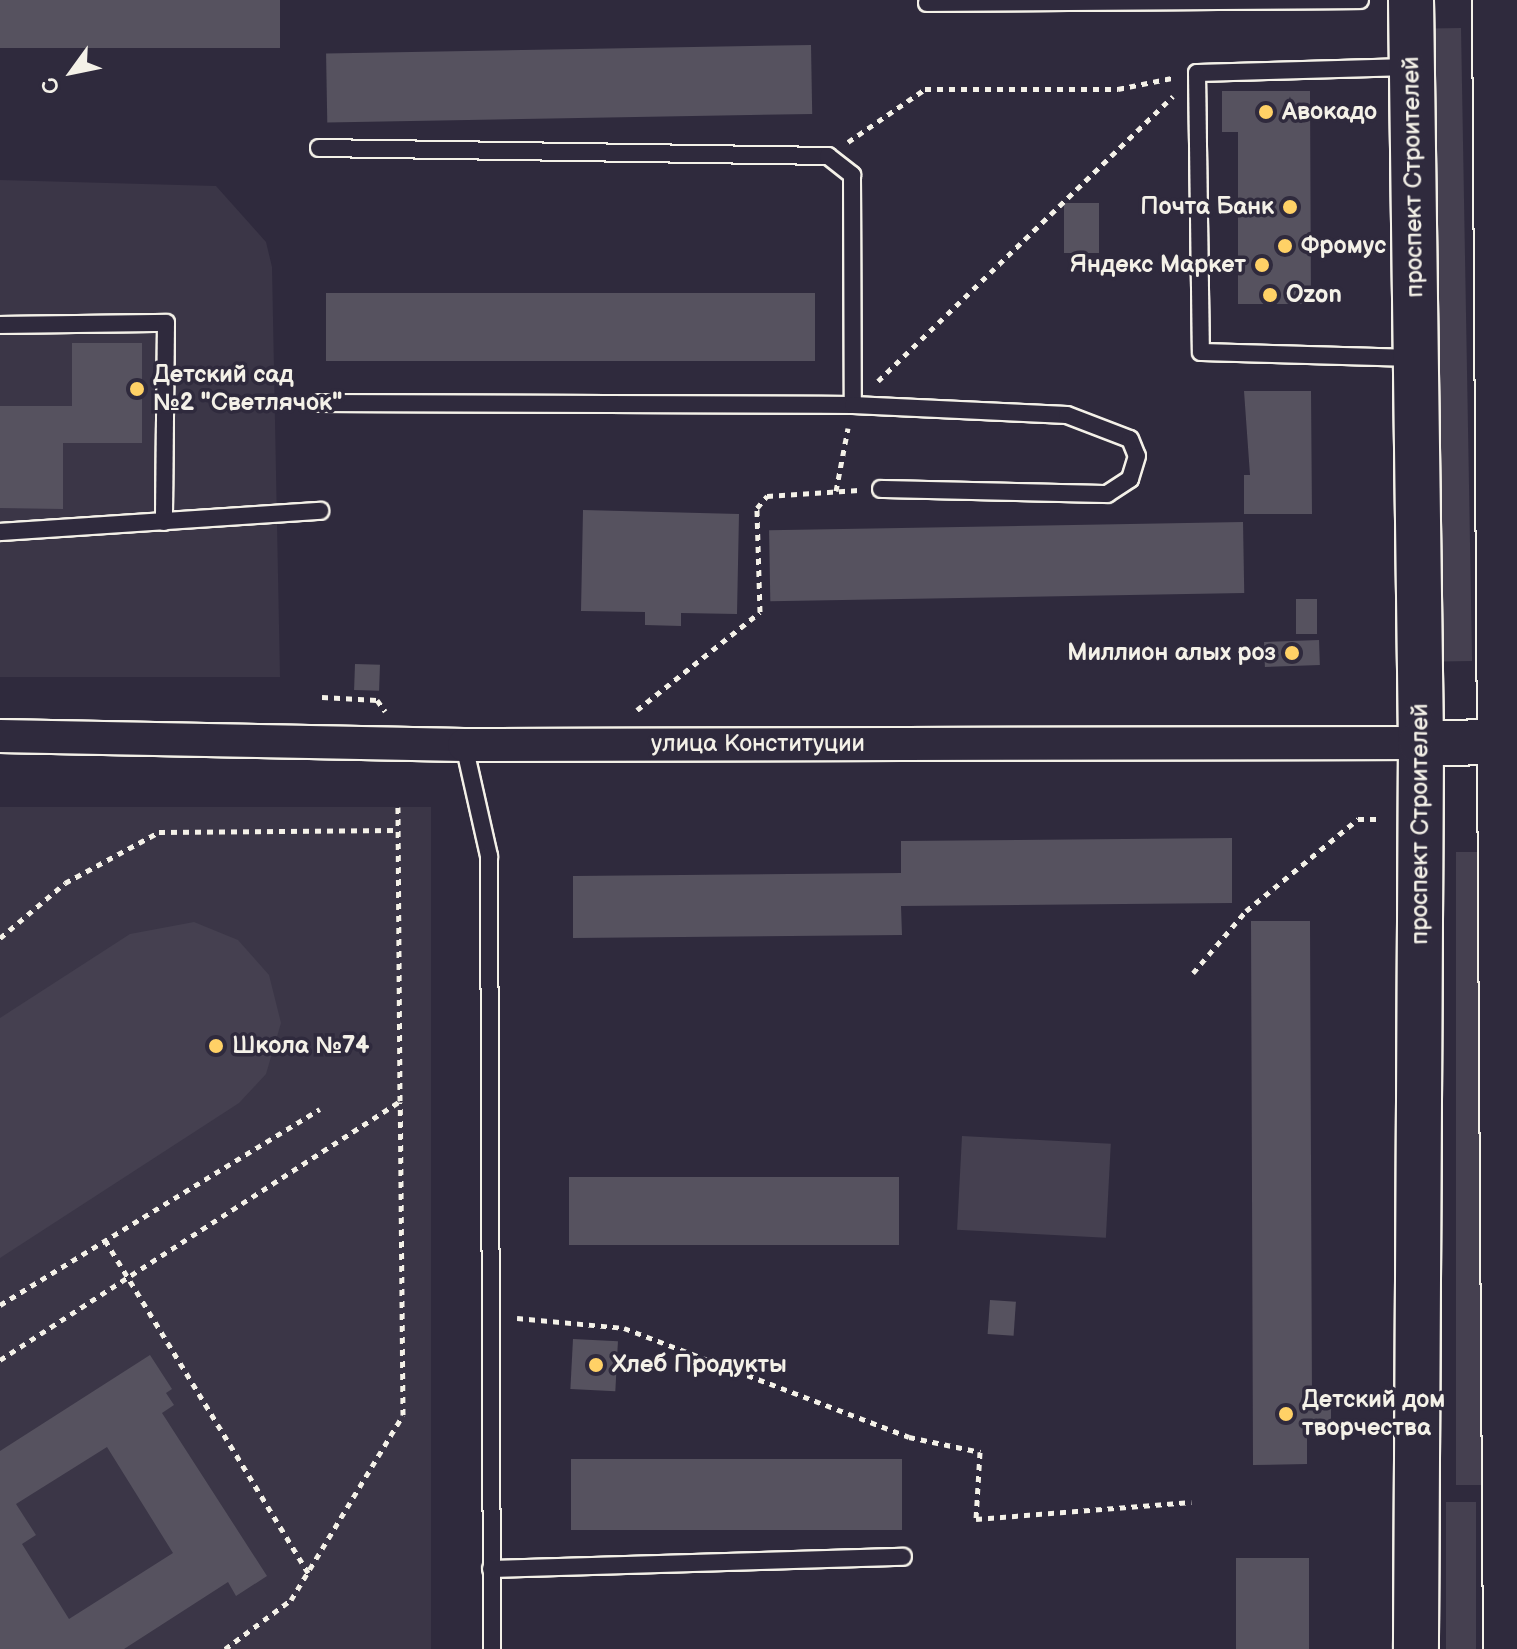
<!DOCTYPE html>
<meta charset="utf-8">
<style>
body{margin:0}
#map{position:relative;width:1517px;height:1649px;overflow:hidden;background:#2f2a3d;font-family:"Balsamiq Sans",sans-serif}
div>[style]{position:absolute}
.built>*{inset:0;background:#3b3647;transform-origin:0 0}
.green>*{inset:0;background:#454050;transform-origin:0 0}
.building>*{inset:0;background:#56525f;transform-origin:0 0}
.path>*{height:5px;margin-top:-2.5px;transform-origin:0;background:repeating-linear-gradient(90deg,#f4f1e8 0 6px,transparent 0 12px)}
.roads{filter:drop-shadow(2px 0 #f4f1e8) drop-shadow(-2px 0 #f4f1e8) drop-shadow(0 2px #f4f1e8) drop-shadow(0 -2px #f4f1e8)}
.lane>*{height:16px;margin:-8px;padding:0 8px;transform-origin:8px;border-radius:8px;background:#2f2a3d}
.street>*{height:32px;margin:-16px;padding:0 16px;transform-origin:16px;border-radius:16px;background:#2f2a3d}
.secondary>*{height:44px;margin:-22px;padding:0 22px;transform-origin:22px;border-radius:22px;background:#2f2a3d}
.dots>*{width:22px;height:22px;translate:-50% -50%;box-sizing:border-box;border:4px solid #2f2a3d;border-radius:50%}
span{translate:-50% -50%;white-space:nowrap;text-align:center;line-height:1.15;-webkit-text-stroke:7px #2f2a3d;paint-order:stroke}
.poi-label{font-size:24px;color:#f4f1e8;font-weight:700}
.left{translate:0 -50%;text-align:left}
.right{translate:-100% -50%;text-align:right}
.street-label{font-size:24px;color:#f4f1e8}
.north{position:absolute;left:32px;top:32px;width:80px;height:80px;-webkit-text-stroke:6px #2f2a3d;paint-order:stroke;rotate:237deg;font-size:22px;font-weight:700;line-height:32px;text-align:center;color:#f4f1e8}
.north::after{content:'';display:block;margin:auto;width:28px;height:36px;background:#f4f1e8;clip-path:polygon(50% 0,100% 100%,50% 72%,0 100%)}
</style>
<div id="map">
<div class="built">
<div style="clip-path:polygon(0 180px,216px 186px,266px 242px,272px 267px,280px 677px,0 677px)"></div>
<div style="left:431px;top:807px;width:842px;height:431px;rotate:90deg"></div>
</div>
<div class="green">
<div style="left:1461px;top:28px;width:633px;height:32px;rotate:89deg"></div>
<div style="left:1456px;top:852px;width:31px;height:633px"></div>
<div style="clip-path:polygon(194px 922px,238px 940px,269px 975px,281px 1023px,266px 1074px,239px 1103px,0 1258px,0 1018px,130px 934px)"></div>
<div style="left:962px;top:1136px;width:149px;height:94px;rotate:3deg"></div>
<div style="left:1446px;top:1502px;width:30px;height:147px"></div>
</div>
<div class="building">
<div style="left:0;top:0;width:280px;height:48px"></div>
<div style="left:811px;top:45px;width:69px;height:485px;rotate:89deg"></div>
<div style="clip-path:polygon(1222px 91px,1310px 91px,1311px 304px,1238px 304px,1238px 132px,1222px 132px)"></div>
<div style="left:1064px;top:203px;width:35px;height:50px"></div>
<div style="left:815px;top:293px;width:68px;height:489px;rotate:90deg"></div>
<div style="clip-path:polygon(72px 343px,142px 343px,142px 443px,63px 443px,63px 509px,0 508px,0 406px,72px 406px)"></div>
<div style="clip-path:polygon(1244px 391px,1311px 391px,1312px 514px,1244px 514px,1244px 475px,1250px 475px)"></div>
<div style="clip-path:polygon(583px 510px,739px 514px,737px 614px,681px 613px,681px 626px,645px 625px,645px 612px,581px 611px)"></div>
<div style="left:1243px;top:522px;width:71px;height:474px;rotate:89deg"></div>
<div style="left:1296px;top:599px;width:21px;height:35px"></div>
<div style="left:1319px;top:640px;width:25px;height:55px;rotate:88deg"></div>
<div style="left:355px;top:664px;width:25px;height:26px;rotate:2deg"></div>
<div style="clip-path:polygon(1232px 838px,1232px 903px,901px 906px,902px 935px,573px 938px,573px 876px,901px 873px,901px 841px)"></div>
<div style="clip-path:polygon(1251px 921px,1310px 921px,1312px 1400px,1331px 1401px,1331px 1430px,1307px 1430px,1307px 1464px,1253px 1465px)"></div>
<div style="left:899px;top:1177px;width:68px;height:330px;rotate:90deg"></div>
<div style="left:990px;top:1300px;width:26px;height:34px;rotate:4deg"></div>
<div style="left:573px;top:1339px;width:45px;height:50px;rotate:3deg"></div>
<div style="clip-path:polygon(evenodd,150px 1355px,172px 1389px,166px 1393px,174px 1405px,162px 1413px,267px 1576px,236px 1596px,228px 1582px,124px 1649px,0 1649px,0 1451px,150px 1355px,107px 1447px,173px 1553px,69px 1619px,22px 1544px,36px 1535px,16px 1504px,107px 1447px)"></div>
<div style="left:902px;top:1459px;width:71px;height:331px;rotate:90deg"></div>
<div style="left:1236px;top:1558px;width:73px;height:91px"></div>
</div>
<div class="path">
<div style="left:848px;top:142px;width:93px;rotate:-34.5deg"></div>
<div style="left:925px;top:89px;width:193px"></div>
<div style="left:1118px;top:89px;width:55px;rotate:-11.5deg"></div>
<div style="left:878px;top:381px;width:410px;rotate:-44deg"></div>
<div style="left:836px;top:491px;width:64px;rotate:-79.2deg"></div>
<div style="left:322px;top:697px;width:55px;rotate:3.1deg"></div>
<div style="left:377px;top:700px;width:14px;rotate:54deg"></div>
<div style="left:637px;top:710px;width:157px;rotate:-38.5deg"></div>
<div style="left:760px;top:612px;width:104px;rotate:-91.7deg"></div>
<div style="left:757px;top:508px;width:16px;rotate:-50deg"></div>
<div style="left:767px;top:496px;width:92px;rotate:-3.7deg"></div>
<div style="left:0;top:938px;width:85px;rotate:-40.2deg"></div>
<div style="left:65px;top:883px;width:107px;rotate:-28.5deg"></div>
<div style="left:159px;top:832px;width:239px;rotate:-0.5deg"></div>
<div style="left:1193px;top:973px;width:82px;rotate:-49.5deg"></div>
<div style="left:1246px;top:911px;width:145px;rotate:-39.4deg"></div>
<div style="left:1358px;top:819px;width:23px"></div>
<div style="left:105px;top:1240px;width:390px;rotate:58.6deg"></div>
<div style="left:0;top:1305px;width:375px;rotate:-31.5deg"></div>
<div style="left:517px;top:1318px;width:107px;rotate:5.3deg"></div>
<div style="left:624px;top:1328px;width:305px;rotate:20.9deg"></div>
<div style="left:909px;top:1437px;width:73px;rotate:11.9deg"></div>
<div style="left:980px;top:1452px;width:67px;rotate:93.4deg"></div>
<div style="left:976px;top:1519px;width:216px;rotate:-4.5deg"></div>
<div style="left:0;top:1360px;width:477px;rotate:-32.9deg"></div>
<div style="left:400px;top:1101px;width:294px;rotate:-90.4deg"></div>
<div style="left:225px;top:1649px;width:82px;rotate:-36.6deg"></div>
<div style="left:291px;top:1600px;width:216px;rotate:-58.8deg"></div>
<div style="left:403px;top:1415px;width:313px;rotate:-90.5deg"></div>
</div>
<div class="roads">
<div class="lane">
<div style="left:927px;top:3px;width:433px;rotate:-0.4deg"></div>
<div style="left:1409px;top:67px;width:212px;rotate:178.4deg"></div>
<div style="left:1197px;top:73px;width:279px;rotate:89.2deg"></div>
<div style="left:1201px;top:352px;width:213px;rotate:1.6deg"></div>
<div style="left:319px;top:148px;width:509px;rotate:0.9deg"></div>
<div style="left:828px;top:156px;width:31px;rotate:38deg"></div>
<div style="left:852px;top:175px;width:230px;rotate:89.8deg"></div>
<div style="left:0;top:325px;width:166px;rotate:-0.7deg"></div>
<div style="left:166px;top:323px;width:199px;rotate:90.6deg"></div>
<div style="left:320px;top:403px;width:533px;rotate:0.21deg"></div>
<div style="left:853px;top:405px;width:214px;rotate:2.7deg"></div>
<div style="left:1067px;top:415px;width:67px;rotate:20.9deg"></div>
<div style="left:1130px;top:439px;width:18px;rotate:68deg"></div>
<div style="left:1137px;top:456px;width:24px;rotate:107deg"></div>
<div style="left:1130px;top:479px;width:27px;rotate:147deg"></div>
<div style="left:1107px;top:494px;width:226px;rotate:-178.7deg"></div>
<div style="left:0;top:532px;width:321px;rotate:-3.8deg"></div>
<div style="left:464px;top:745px;width:114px;rotate:77.3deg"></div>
<div style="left:489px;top:856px;width:793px;rotate:89.78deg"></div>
<div style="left:491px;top:1569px;width:412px;rotate:-1.7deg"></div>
</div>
<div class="street">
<div style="left:0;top:736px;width:464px;rotate:1.1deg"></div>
<div style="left:464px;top:745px;width:957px;rotate:-0.12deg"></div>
</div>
<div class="secondary">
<div style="left:1411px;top:0;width:743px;rotate:89.23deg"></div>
<div style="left:1421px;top:743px;width:906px;rotate:90.32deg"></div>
<div style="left:1495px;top:0;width:1649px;rotate:89.62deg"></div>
<div style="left:1421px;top:743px;width:96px;rotate:-0.6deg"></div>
</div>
</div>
<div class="dots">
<div style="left:1266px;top:112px;background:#ffd166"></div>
<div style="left:1290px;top:207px;background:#ffd166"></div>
<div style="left:1285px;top:246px;background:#ffd166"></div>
<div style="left:1262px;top:265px;background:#ffd166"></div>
<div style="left:1270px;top:295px;background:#ffd166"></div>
<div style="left:137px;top:389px;background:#ffd166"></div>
<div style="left:1292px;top:653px;background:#ffd166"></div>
<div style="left:216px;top:1046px;background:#ffd166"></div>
<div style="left:596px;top:1365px;background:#ffd166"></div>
<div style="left:1286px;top:1414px;background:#ffd166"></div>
</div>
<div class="poi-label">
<span class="left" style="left:1282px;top:112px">Авокадо</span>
<span class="right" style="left:1274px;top:207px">Почта Банк</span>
<span class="left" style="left:1301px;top:246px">Фромус</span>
<span class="right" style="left:1246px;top:265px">Яндекс Маркет</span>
<span class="left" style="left:1286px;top:295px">Ozon</span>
<span class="left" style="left:153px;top:389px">Детский сад<br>№2 "Светлячок"</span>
<span class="right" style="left:1276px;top:653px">Миллион алых роз</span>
<span class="left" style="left:232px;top:1046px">Школа №74</span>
<span class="left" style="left:612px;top:1365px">Хлеб Продукты</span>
<span class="left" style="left:1302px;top:1414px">Детский дом<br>творчества</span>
</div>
<div class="street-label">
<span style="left:1413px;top:177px;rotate:-91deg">проспект Строителей</span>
<span style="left:758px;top:744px">улица Конституции</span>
<span style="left:1420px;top:824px;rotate:-90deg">проспект Строителей</span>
</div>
<div class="north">С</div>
</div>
